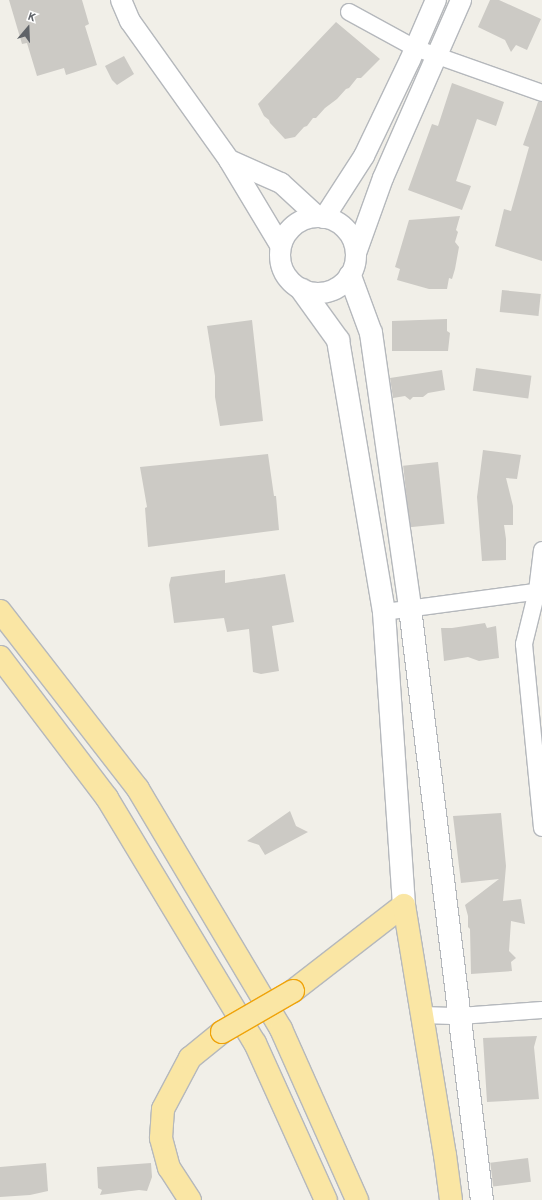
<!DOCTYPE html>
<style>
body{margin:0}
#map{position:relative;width:542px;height:1200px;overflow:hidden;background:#f1efe8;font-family:"DM Sans",sans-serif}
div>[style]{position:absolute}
.building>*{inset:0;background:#cccac5;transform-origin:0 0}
.roads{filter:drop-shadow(1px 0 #b5b8bc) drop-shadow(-1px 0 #b5b8bc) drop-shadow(0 1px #b5b8bc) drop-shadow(0 -1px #b5b8bc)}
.minor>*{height:16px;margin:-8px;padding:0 8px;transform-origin:8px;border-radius:8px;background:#fff}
.tertiary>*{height:20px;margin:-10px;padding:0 10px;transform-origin:10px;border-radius:10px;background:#fff}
.tertiary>.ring{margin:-10px;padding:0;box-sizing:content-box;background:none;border:20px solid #fff;border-radius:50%}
.secondary>*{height:22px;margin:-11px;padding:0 11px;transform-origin:11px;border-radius:11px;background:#fff}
.trunk>*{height:22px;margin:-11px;padding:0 11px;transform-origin:11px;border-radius:11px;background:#fae6a4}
.bridges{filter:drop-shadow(1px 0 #efa30a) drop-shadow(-1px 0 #efa30a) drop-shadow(0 1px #efa30a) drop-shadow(0 -1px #efa30a)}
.trunk-bridge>*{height:22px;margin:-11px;padding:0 11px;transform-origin:11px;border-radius:11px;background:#fae6a4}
span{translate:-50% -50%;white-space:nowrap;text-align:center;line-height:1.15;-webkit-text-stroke:3px #fff;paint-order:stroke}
.north{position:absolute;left:8px;top:8px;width:40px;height:40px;-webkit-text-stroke:3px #fff;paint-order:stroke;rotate:19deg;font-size:11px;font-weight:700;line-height:16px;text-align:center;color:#5f6368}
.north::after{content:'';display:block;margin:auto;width:14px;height:18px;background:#5f6368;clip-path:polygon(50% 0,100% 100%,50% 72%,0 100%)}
</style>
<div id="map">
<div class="building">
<div style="clip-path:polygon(9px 0,82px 0,89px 24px,85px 26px,97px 65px,66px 75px,64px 68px,37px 76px,27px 43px,22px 44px)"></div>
<div style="clip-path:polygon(490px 0,499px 0,541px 19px,527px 50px,516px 45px,511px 52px,505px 40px,478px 27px)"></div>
<div style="clip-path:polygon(336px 22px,380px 59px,361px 78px,357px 78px,349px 88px,346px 89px,337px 99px,325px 108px,316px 118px,313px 118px,307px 126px,304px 127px,295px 137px,285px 139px,270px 123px,269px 120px,264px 116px,258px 104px)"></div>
<div style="clip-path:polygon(124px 56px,134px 74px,117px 85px,112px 80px,105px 66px)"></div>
<div style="clip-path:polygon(452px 83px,504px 102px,496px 126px,477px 119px,456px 181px,471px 186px,462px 210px,408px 190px,432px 124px,438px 126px)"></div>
<div style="clip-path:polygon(538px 102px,542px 102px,542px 261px,495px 246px,504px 209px,511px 211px,529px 147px,523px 145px)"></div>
<div style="clip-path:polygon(460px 216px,456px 230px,458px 232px,455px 242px,459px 247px,455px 269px,452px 279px,449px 278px,447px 289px,429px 289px,397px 280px,400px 269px,395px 267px,409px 220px)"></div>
<div style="left:502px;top:290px;width:39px;height:22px;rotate:6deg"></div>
<div style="clip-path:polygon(447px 319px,447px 331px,450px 333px,448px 351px,392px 351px,392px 321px)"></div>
<div style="clip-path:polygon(252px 320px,263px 421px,220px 426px,215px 397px,215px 376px,207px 326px)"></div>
<div style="left:476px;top:368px;width:56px;height:23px;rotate:8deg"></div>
<div style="clip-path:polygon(442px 370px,445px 390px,428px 393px,423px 397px,413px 397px,410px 400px,405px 396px,393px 398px,390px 378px)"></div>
<div style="clip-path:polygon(483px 450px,521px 455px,517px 479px,506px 478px,513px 506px,513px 525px,504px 525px,506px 539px,506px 560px,482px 561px,477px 497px)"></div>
<div style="clip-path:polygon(268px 454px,274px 496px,276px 496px,279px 530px,148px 547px,145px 508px,147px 507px,140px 467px)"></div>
<div style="left:438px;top:462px;width:62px;height:35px;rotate:84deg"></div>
<div style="clip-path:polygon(225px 570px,225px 583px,285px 574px,294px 622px,272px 626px,279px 671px,261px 674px,253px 672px,249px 629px,227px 632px,224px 618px,174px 623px,169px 585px,171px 577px)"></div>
<div style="clip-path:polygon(485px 623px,487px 628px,496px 626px,499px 658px,479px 661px,468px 657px,444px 661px,441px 628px,452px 628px)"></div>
<div style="clip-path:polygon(290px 811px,296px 826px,308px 832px,265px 855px,259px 845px,247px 841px)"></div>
<div style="clip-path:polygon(501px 813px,506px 866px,503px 901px,521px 899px,525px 924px,511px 921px,509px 951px,516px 958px,511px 962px,512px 971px,471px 974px,470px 929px,468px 927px,468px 916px,465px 905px,499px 879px,461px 883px,453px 816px)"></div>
<div style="clip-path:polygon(537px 1036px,534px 1047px,539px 1099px,487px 1102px,483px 1038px)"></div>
<div style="left:528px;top:1158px;width:24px;height:38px;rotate:83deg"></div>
<div style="clip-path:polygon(46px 1163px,48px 1191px,30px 1195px,0 1197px,0 1167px)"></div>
<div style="clip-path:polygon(151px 1163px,152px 1177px,147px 1191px,139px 1190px,100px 1195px,102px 1190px,98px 1188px,97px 1167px)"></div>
</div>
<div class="roads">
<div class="minor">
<div style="left:349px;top:12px;width:75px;rotate:28.6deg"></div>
<div style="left:415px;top:48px;width:135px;rotate:19.5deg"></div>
<div style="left:542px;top:550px;width:41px;rotate:97deg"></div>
<div style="left:537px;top:591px;width:55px;rotate:103.8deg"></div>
<div style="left:524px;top:644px;width:185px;rotate:84.4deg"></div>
<div style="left:384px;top:612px;width:159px;rotate:-7.6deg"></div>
<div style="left:423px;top:1015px;width:37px;rotate:2deg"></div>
<div style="left:460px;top:1016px;width:82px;rotate:-4.2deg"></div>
</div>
<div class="tertiary">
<div style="left:121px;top:0;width:23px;rotate:67deg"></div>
<div style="left:130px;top:21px;width:171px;rotate:54.5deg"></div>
<div style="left:229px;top:160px;width:99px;rotate:59deg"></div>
<div style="left:229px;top:160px;width:57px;rotate:23.9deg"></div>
<div style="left:281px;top:183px;width:50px;rotate:42.6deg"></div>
<div class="ring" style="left:280px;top:217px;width:56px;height:56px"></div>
<div style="left:324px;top:218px;width:74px;rotate:-57.2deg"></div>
<div style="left:364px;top:156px;width:106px;rotate:-64.4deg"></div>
<div style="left:410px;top:60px;width:65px;rotate:-66.6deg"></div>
<div style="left:356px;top:253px;width:80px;rotate:-70.2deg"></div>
<div style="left:383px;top:178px;width:194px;rotate:-66.3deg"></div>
</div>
<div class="secondary">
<div style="left:350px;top:276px;width:61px;rotate:69.8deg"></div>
<div style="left:371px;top:333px;width:278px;rotate:81.9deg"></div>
<div style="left:410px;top:608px;width:596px;rotate:83.07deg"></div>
<div style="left:302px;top:290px;width:62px;rotate:54.2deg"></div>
<div style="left:338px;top:340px;width:276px;rotate:80.4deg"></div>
<div style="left:384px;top:612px;width:294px;rotate:86.1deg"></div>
</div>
<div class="trunk">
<div style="left:0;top:611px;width:225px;rotate:52.2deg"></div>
<div style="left:138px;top:789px;width:279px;rotate:59.2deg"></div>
<div style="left:281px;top:1029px;width:187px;rotate:66deg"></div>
<div style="left:0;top:657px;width:177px;rotate:52.8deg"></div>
<div style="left:107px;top:798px;width:286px;rotate:58.9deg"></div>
<div style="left:255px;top:1043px;width:172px;rotate:65.7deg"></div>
<div style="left:293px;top:991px;width:140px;rotate:-37.8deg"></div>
<div style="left:404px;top:905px;width:253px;rotate:80.7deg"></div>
<div style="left:445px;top:1155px;width:45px;rotate:82.4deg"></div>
<div style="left:190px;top:1200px;width:38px;rotate:-123deg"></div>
<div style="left:169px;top:1168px;width:31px;rotate:-105deg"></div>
<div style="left:161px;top:1138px;width:29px;rotate:-86deg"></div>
<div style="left:163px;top:1109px;width:58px;rotate:-62.1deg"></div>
<div style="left:190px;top:1058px;width:41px;rotate:-39.1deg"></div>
</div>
</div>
<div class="bridges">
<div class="trunk-bridge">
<div style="left:222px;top:1032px;width:82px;rotate:-30deg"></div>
</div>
</div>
<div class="north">K</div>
</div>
